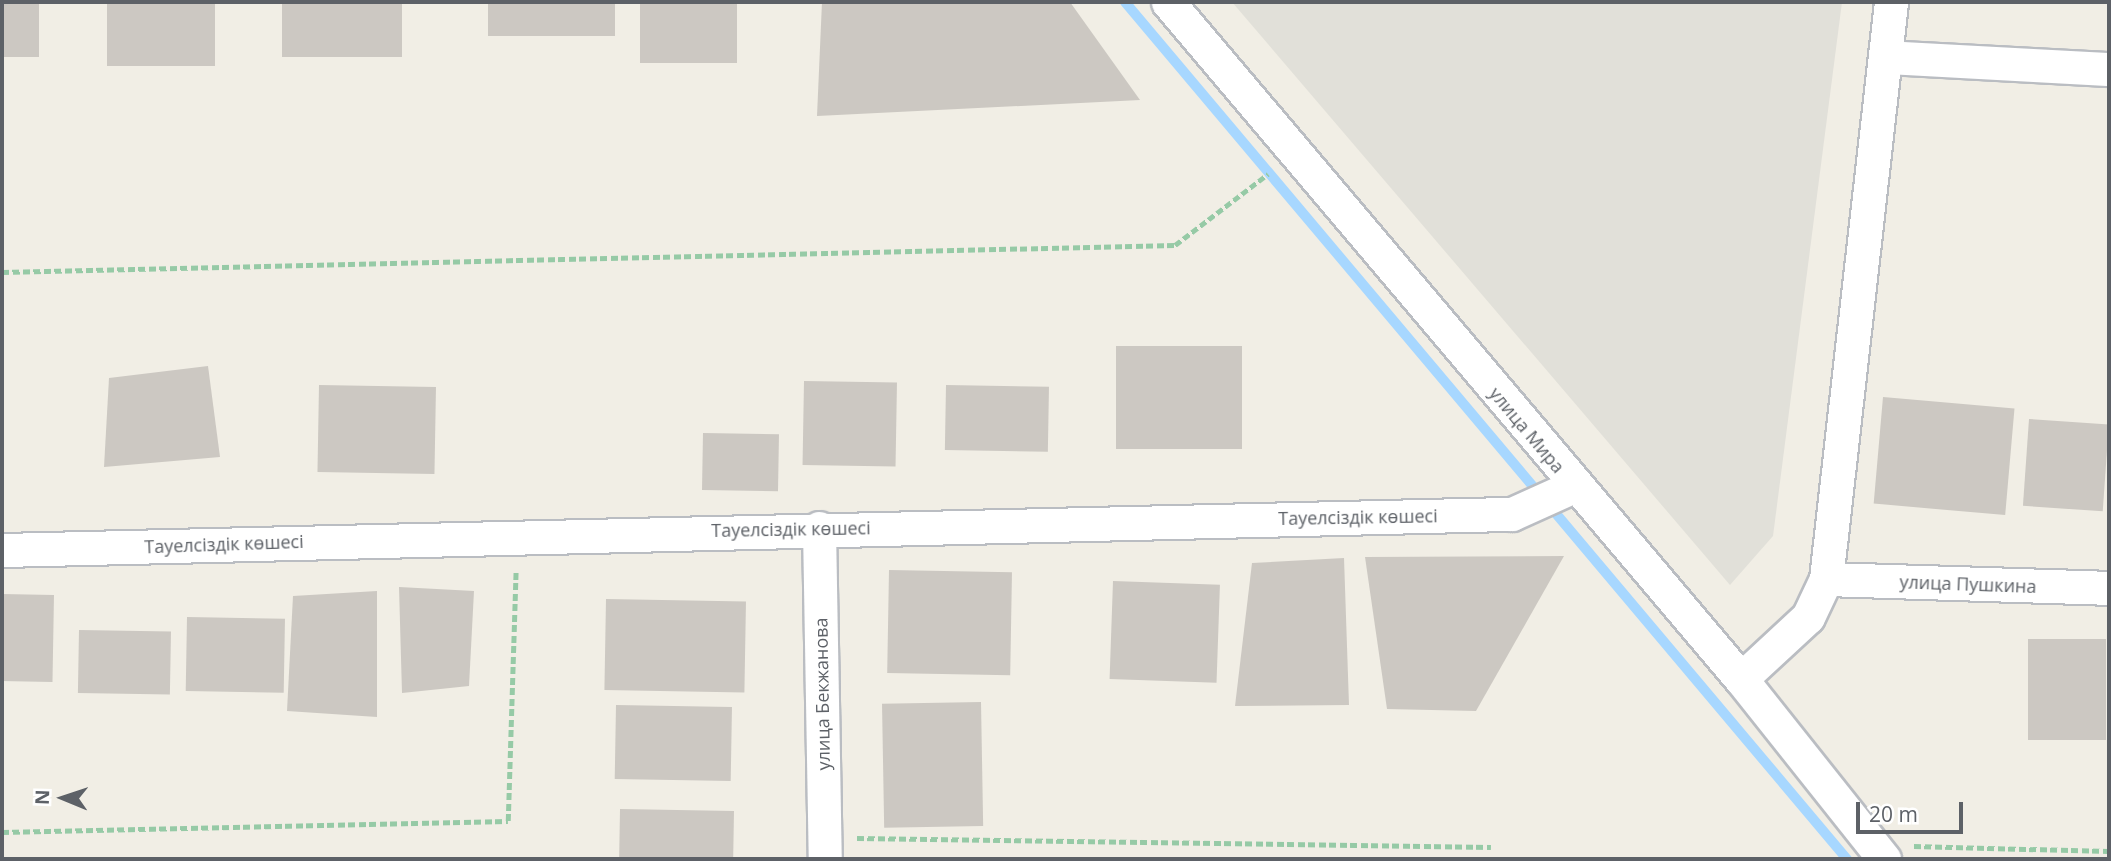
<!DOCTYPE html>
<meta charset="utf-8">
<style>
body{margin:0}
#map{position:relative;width:2111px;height:861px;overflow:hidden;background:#f1eee5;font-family:"Open Sans",sans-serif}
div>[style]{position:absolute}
.industrial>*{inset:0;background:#e1e0d9}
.stream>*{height:10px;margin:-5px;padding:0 5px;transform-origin:5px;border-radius:5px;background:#a7d7ff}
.building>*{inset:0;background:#ccc8c2;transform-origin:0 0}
.path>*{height:4.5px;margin-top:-2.25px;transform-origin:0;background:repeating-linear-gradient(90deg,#96caa6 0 7px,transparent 0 10.5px)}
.roads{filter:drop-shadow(2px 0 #babdc2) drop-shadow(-2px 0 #babdc2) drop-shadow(0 2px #babdc2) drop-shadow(0 -2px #babdc2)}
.minor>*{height:33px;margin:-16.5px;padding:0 16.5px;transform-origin:16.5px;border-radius:16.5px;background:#fff}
span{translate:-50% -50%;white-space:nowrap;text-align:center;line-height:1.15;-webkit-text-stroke:5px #fff;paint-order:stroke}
.street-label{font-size:18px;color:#5d6167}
.frame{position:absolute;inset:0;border:4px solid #5d6167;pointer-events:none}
.north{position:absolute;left:28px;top:763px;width:70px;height:70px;-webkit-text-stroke:5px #fff;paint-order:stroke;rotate:272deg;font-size:19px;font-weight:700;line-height:28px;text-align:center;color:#5d6167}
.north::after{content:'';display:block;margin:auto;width:24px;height:32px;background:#5d6167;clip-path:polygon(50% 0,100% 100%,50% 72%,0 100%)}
.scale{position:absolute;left:1856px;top:802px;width:107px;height:32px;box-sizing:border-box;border:4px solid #5d6167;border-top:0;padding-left:9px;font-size:21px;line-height:24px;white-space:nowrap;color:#5d6167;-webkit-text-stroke:5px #fff;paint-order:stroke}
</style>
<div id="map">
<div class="industrial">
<div style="clip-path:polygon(1232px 2px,1842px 2px,1773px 536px,1730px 585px)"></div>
</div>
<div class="stream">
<div style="left:1125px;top:2px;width:1121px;rotate:49.89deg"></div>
</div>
<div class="building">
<div style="left:2px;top:2px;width:37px;height:55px"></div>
<div style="left:107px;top:2px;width:108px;height:64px"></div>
<div style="left:282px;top:2px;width:120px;height:55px"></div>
<div style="left:488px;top:2px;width:127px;height:34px"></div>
<div style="left:640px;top:2px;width:97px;height:61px"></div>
<div style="clip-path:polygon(822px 2px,1070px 2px,1140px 100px,817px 116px)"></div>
<div style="left:1116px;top:346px;width:126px;height:103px"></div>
<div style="clip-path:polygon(208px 366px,220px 457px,104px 467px,109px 378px)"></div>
<div style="left:804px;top:381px;width:93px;height:84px;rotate:1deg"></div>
<div style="left:319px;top:385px;width:117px;height:87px;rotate:1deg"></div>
<div style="left:946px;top:385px;width:103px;height:65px;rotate:1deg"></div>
<div style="left:1883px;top:397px;width:132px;height:107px;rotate:5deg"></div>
<div style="left:2029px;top:419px;width:80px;height:87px;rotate:4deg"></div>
<div style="left:703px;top:433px;width:76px;height:57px;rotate:1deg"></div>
<div style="clip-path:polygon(1564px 556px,1476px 711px,1387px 709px,1365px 557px)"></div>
<div style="clip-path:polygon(1344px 558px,1349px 705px,1235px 706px,1252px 563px)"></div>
<div style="left:889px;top:570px;width:123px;height:103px;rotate:1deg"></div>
<div style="left:1113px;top:581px;width:107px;height:98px;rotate:2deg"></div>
<div style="clip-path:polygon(399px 587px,474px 591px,469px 686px,402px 693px)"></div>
<div style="clip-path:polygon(377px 591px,377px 717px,287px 711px,293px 596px)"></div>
<div style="left:2px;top:594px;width:52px;height:87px;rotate:1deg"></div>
<div style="left:606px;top:599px;width:140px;height:91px;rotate:1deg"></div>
<div style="left:187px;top:617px;width:98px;height:74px;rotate:1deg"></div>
<div style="left:79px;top:630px;width:92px;height:63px;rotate:1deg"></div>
<div style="left:2106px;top:639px;width:101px;height:78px;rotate:90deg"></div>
<div style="left:981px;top:702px;width:124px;height:99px;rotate:89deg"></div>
<div style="left:616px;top:705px;width:116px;height:74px;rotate:1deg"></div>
<div style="left:734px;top:811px;width:48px;height:114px;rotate:91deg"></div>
</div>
<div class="path">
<div style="left:2px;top:272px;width:1173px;rotate:-1.32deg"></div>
<div style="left:1175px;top:245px;width:117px;rotate:-37.4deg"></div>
<div style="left:2px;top:832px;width:506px;rotate:-1.25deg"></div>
<div style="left:508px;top:821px;width:249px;rotate:-88.2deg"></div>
<div style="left:857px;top:838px;width:634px;rotate:0.81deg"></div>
<div style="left:1914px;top:846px;width:195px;rotate:1.5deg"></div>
</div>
<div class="roads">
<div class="minor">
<div style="left:1168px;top:2px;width:887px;rotate:49.76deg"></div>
<div style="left:1741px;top:679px;width:230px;rotate:51.5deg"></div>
<div style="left:1886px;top:57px;width:223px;rotate:3.1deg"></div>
<div style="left:819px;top:528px;width:331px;rotate:89deg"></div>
<div style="left:2px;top:550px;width:1510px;rotate:-1.37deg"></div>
<div style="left:1512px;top:514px;width:68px;rotate:-24.3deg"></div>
<div style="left:1826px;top:579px;width:283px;rotate:1.8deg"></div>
<div style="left:1741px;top:679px;width:91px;rotate:-42.8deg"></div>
<div style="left:1808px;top:617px;width:42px;rotate:-64.7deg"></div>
<div style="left:1826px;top:579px;width:581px;rotate:-83.57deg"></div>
</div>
</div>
<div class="street-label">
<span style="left:1527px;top:430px;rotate:50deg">улица Мира</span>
<span style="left:1358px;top:517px;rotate:-1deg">Тауелсіздік көшесі</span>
<span style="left:791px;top:529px;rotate:-1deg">Тауелсіздік көшесі</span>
<span style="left:224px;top:544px;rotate:-2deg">Тауелсіздік көшесі</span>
<span style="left:1968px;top:584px;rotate:2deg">улица Пушкина</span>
<span style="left:822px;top:694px;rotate:-91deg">улица Бекжанова</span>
</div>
<div class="frame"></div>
<div class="north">N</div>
<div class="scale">20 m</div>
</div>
